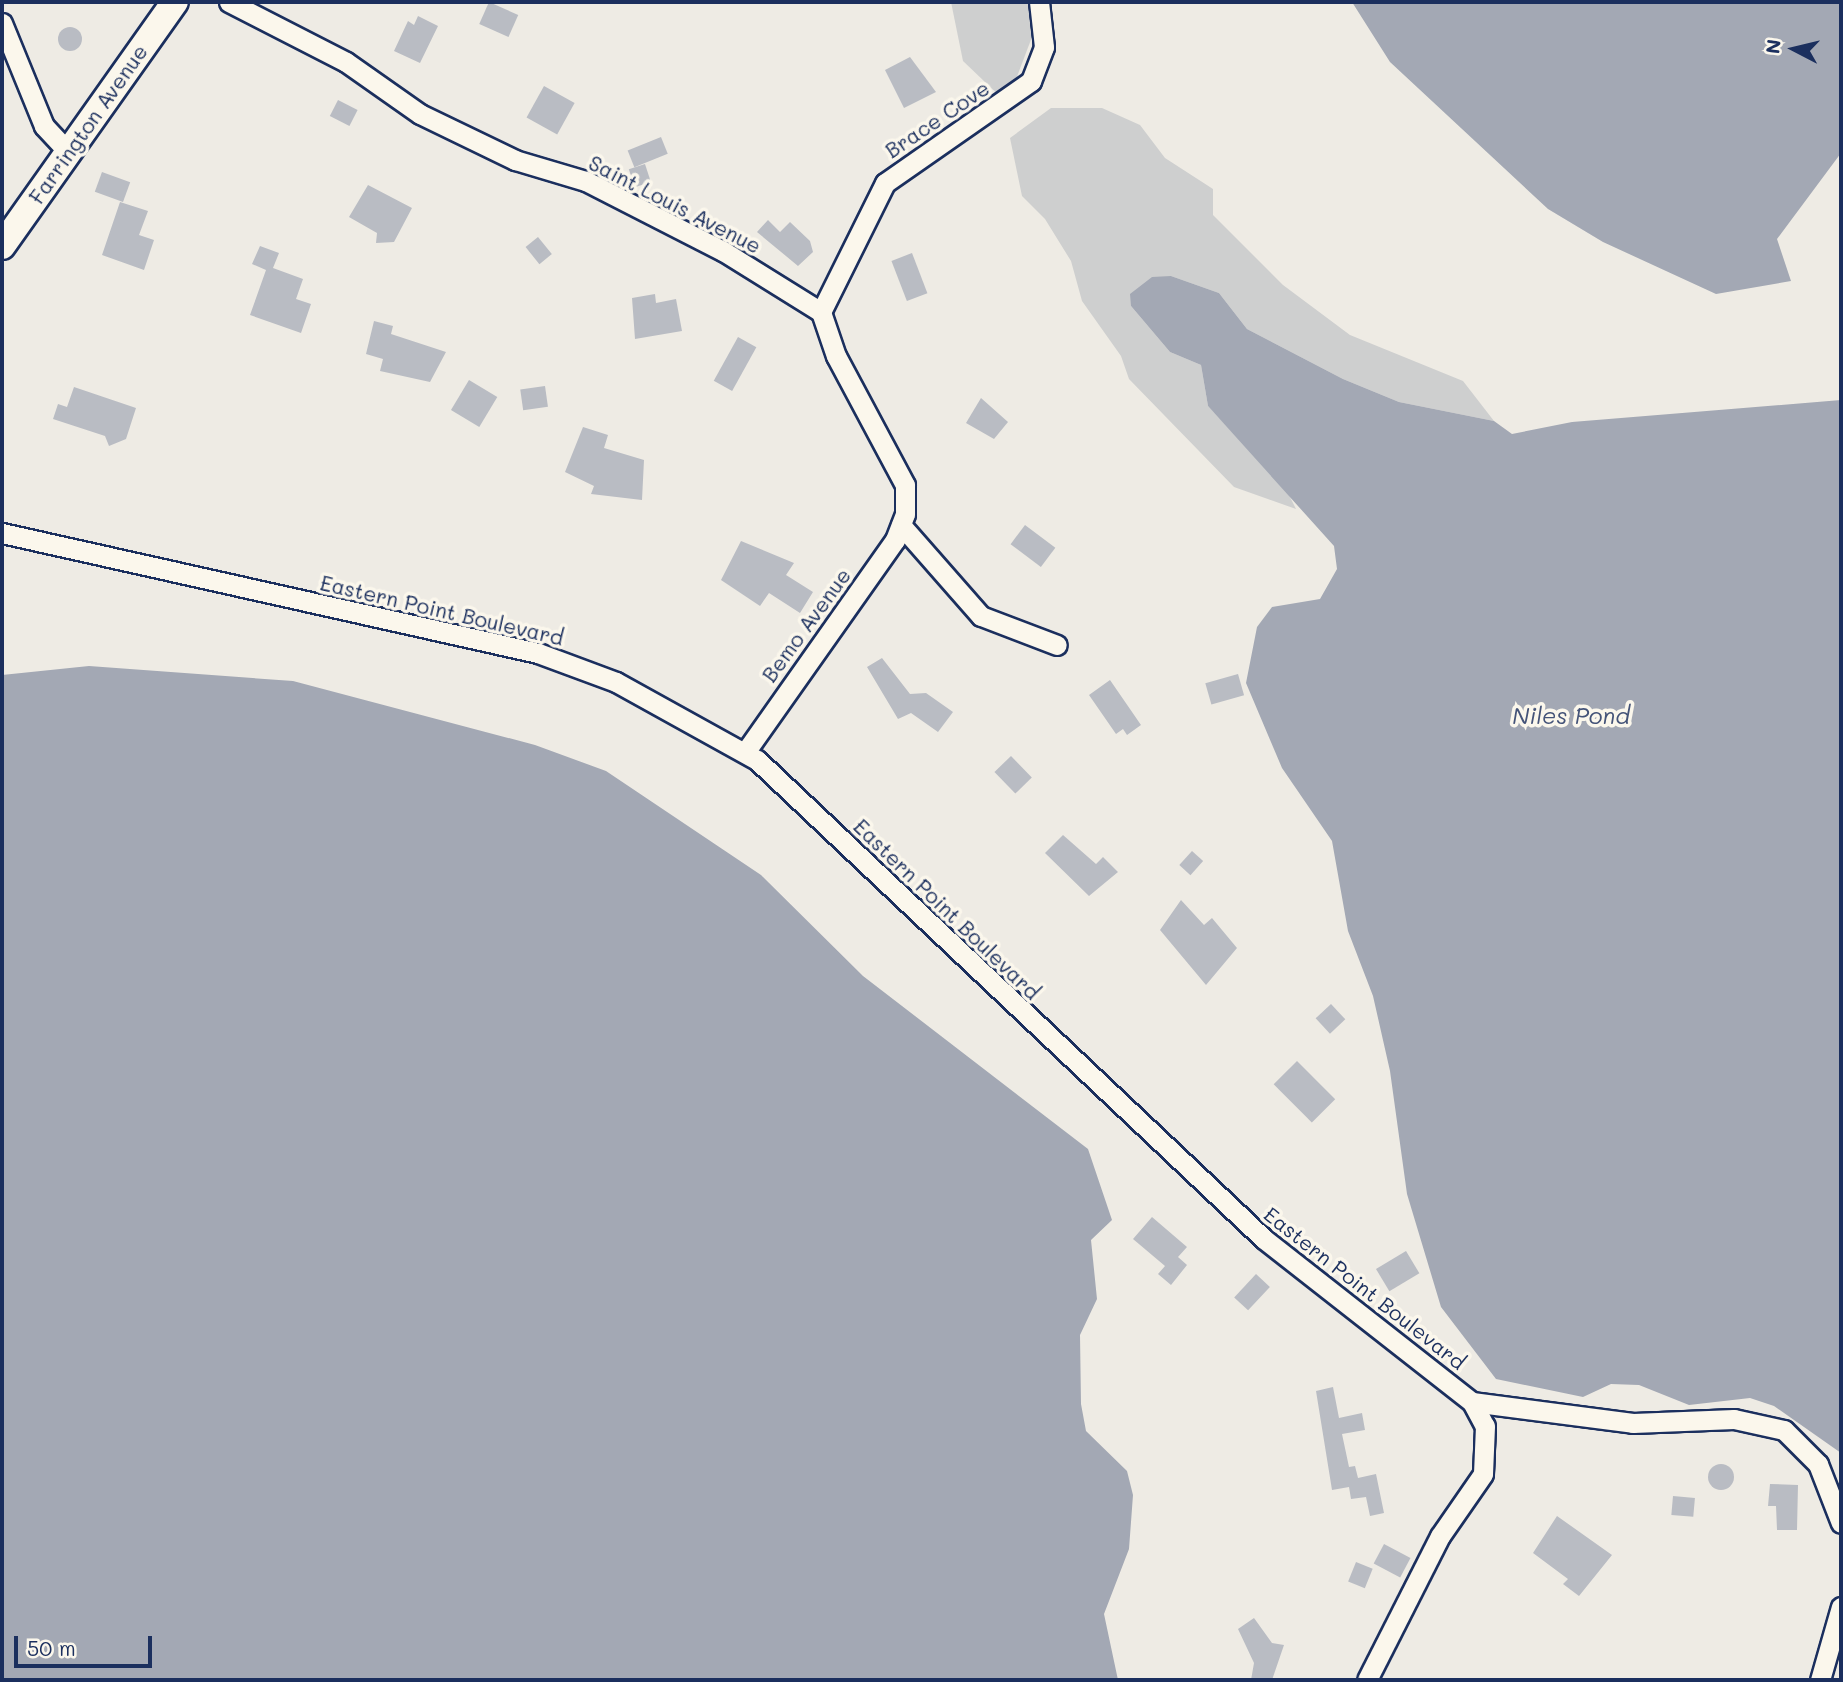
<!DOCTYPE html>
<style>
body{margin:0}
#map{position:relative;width:1843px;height:1682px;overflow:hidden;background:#eeebe4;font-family:Mali,sans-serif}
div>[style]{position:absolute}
.green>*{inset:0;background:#cecfcf}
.water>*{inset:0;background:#a3a8b4}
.building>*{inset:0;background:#b9bcc3;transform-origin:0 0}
.round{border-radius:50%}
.roads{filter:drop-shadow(2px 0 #1b2f5e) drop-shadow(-2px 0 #1b2f5e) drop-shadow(0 2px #1b2f5e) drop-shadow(0 -2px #1b2f5e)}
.minor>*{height:19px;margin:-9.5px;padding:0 9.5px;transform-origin:9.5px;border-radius:9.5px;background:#fbf7ec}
.secondary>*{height:26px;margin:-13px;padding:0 13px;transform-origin:13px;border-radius:13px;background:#fbf7ec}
span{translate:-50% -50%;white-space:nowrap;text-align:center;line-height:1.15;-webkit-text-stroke:7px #fbf7ec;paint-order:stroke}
.street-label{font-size:21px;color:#1b2f5e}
.water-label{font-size:23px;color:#445378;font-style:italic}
.frame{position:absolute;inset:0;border:4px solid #1b2f5e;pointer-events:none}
.north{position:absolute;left:1759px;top:14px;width:70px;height:70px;-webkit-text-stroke:5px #fbf7ec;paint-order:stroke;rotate:277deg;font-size:19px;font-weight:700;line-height:28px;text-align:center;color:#1b2f5e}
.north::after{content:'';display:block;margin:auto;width:24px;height:32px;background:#1b2f5e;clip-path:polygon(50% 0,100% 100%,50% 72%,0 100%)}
.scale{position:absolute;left:14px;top:1636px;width:138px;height:32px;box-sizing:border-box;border:4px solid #1b2f5e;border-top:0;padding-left:9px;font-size:21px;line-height:24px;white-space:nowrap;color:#1b2f5e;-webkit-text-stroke:5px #fbf7ec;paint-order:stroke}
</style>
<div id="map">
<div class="green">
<div style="clip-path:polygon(951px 2px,1029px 2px,1032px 37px,1007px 103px,963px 61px)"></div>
<div style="clip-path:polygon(1051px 108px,1102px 108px,1140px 125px,1165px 158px,1213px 189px,1213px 215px,1283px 285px,1350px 335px,1463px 381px,1494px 421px,1399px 402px,1343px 379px,1247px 329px,1219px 293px,1171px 276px,1131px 306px,1170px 352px,1201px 365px,1208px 406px,1287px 491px,1296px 509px,1234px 487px,1129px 379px,1121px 356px,1082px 301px,1071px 261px,1045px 219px,1022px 196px,1010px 138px)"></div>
</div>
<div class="water">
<div style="clip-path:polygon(1352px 2px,1841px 2px,1841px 153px,1777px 239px,1791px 281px,1716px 294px,1603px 242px,1548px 209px,1390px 62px)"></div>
<div style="clip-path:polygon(1171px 276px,1219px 293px,1247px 329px,1343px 379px,1399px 402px,1494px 421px,1512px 434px,1572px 422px,1841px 400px,1841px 1453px,1774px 1406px,1750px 1398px,1689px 1405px,1639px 1385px,1611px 1384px,1583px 1397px,1496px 1379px,1441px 1307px,1407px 1194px,1390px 1071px,1373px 996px,1348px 931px,1332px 841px,1282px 768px,1246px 683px,1257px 627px,1272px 607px,1320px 599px,1337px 569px,1334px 546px,1208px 406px,1201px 365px,1170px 352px,1131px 306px,1130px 294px,1152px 277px)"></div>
<div style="clip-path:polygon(89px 666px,293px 681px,535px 745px,606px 771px,761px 875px,863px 976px,1088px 1149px,1112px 1220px,1091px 1240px,1097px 1299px,1080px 1335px,1081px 1404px,1086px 1431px,1127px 1471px,1133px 1495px,1129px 1549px,1104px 1614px,1118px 1680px,2px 1680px,2px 675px)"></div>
</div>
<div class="building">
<div style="left:489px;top:2px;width:32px;height:24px;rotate:24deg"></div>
<div style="clip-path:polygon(418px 16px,438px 26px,420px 63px,394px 51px,408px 21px,414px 25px)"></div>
<div class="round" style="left:58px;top:27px;width:24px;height:24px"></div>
<div style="clip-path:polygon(910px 57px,936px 92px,904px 108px,885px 70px)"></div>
<div style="left:544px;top:86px;width:35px;height:36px;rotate:29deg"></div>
<div style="left:338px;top:100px;width:22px;height:18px;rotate:27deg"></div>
<div style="left:661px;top:137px;width:18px;height:36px;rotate:68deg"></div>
<div style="left:645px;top:164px;width:19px;height:17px;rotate:72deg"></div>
<div style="left:102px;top:172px;width:30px;height:21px;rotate:20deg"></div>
<div style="clip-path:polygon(368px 185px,412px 208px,394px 242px,376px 243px,377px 233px,349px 217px)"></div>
<div style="clip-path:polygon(120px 202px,148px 211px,139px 235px,154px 240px,144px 270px,102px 255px)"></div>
<div style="clip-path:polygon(768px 220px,780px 232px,790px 222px,810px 241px,813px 252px,798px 266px,757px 232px)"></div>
<div style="left:538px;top:237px;width:22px;height:16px;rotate:51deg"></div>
<div style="clip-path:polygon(260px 246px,279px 253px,273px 268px,303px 279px,296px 299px,311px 304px,301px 333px,250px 315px,266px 270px,252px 264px)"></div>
<div style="left:912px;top:253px;width:43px;height:22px;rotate:69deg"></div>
<div style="clip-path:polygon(655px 294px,656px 303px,676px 299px,682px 331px,635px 339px,632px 298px)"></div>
<div style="clip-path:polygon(374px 321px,393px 326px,391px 334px,446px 352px,430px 382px,380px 371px,383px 359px,366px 354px)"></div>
<div style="left:738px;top:337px;width:21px;height:50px;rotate:29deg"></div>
<div style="left:469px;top:380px;width:33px;height:35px;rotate:31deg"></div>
<div style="left:545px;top:386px;width:21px;height:25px;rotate:82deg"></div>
<div style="clip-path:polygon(74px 387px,136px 408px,126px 439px,109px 446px,105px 436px,53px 419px,58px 404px,67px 407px)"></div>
<div style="clip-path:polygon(981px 398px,1008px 422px,994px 439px,966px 423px)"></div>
<div style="clip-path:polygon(583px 427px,608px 435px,604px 448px,644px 460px,642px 500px,591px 494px,594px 486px,565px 472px)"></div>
<div style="left:1025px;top:525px;width:38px;height:24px;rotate:37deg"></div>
<div style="clip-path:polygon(741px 541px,794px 563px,786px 575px,813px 592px,800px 613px,769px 593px,760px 606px,721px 580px)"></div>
<div style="clip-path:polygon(882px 658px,910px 694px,926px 693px,953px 712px,938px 732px,911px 713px,898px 719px,867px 667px)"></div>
<div style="left:1238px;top:674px;width:22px;height:34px;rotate:74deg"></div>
<div style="clip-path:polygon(1110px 680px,1141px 725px,1127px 735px,1123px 729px,1116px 734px,1089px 695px)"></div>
<div style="left:1011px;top:756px;width:30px;height:23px;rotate:46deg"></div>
<div style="clip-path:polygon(1063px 835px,1096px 864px,1103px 857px,1118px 872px,1089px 896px,1045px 853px)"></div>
<div style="left:1192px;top:851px;width:15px;height:19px;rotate:42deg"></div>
<div style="clip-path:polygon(1181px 900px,1204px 925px,1212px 918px,1237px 948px,1206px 985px,1160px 930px)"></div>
<div style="left:1331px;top:1004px;width:21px;height:21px;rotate:47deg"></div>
<div style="left:1297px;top:1061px;width:54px;height:33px;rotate:45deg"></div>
<div style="clip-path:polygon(1152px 1217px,1187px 1247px,1178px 1257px,1187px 1265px,1171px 1285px,1158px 1274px,1165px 1266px,1133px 1239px)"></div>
<div style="left:1406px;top:1251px;width:26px;height:35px;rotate:59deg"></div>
<div style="left:1256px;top:1274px;width:19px;height:32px;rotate:43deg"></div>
<div style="clip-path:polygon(1333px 1387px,1339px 1418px,1362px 1413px,1365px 1430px,1342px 1434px,1349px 1467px,1355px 1466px,1358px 1478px,1376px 1474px,1384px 1513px,1370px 1516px,1366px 1497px,1351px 1499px,1349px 1487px,1332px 1490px,1316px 1391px)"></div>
<div class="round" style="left:1708px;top:1464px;width:26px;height:26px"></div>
<div style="clip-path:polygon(1770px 1484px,1798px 1485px,1797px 1530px,1777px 1530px,1776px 1506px,1768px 1506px)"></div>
<div style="left:1673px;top:1496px;width:22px;height:19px;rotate:5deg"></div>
<div style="clip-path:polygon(1557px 1516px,1612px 1555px,1579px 1596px,1563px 1584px,1568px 1579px,1533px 1553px)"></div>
<div style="left:1384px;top:1544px;width:30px;height:22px;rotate:28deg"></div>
<div style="left:1356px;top:1562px;width:18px;height:21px;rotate:22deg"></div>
<div style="clip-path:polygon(1254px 1618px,1272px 1643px,1284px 1645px,1272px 1680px,1251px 1680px,1254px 1663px,1238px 1629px)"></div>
</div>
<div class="roads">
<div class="minor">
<div style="left:229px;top:2px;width:131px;rotate:27.1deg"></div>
<div style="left:346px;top:62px;width:90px;rotate:35.1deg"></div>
<div style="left:420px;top:114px;width:106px;rotate:25.8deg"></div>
<div style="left:515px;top:160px;width:74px;rotate:16.5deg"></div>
<div style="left:586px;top:181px;width:154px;rotate:27.1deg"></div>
<div style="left:723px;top:251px;width:115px;rotate:31.9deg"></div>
<div style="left:2px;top:23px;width:111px;rotate:67.8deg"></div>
<div style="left:44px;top:126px;width:35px;rotate:47deg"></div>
<div style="left:821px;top:312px;width:144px;rotate:-63.6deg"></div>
<div style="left:885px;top:183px;width:178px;rotate:-34.9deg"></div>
<div style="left:1031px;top:81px;width:36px;rotate:-69deg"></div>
<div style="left:1044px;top:47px;width:45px;rotate:-96.3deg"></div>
<div style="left:901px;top:525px;width:121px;rotate:48.7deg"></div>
<div style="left:981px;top:616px;width:81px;rotate:20.9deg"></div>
<div style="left:2px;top:533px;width:549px;rotate:12.62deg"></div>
<div style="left:538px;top:653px;width:83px;rotate:20.4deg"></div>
<div style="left:616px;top:682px;width:161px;rotate:29deg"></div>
<div style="left:757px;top:760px;width:697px;rotate:43.37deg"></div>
<div style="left:1264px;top:1239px;width:264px;rotate:38.1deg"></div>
<div style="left:1472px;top:1402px;width:27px;rotate:62deg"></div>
<div style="left:1485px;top:1426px;width:48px;rotate:92.4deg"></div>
<div style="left:1483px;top:1474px;width:75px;rotate:124.7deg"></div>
<div style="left:1440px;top:1536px;width:161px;rotate:116.9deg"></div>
<div style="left:746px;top:751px;width:258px;rotate:-54.8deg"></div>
<div style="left:895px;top:540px;width:28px;rotate:-69deg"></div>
<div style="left:905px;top:514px;width:29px;rotate:-90deg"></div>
<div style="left:905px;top:485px;width:146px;rotate:-118.1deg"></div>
<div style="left:836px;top:356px;width:46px;rotate:-108.8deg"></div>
<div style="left:1472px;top:1402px;width:162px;rotate:7.4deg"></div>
<div style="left:1633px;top:1423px;width:101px;rotate:-2.3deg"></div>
<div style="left:1734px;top:1419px;width:51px;rotate:12.4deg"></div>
<div style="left:1784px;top:1430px;width:48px;rotate:45deg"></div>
<div style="left:1818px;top:1464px;width:63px;rotate:68.7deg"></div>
<div style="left:1820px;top:1680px;width:76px;rotate:-74deg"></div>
</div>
<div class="secondary">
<div style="left:2px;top:246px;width:299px;rotate:-54.7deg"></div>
</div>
</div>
<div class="street-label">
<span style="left:937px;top:119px;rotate:-34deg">Brace Cove</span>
<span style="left:88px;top:124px;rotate:-55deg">Farrington Avenue</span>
<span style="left:675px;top:204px;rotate:27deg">Saint Louis Avenue</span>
<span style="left:442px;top:610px;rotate:13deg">Eastern Point Boulevard</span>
<span style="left:806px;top:625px;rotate:-54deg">Bemo Avenue</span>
<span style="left:947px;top:909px;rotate:44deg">Eastern Point Boulevard</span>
<span style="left:1365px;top:1288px;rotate:38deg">Eastern Point Boulevard</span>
</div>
<div class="water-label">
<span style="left:1571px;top:715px">Niles Pond</span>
</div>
<div class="frame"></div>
<div class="north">N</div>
<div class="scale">50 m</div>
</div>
